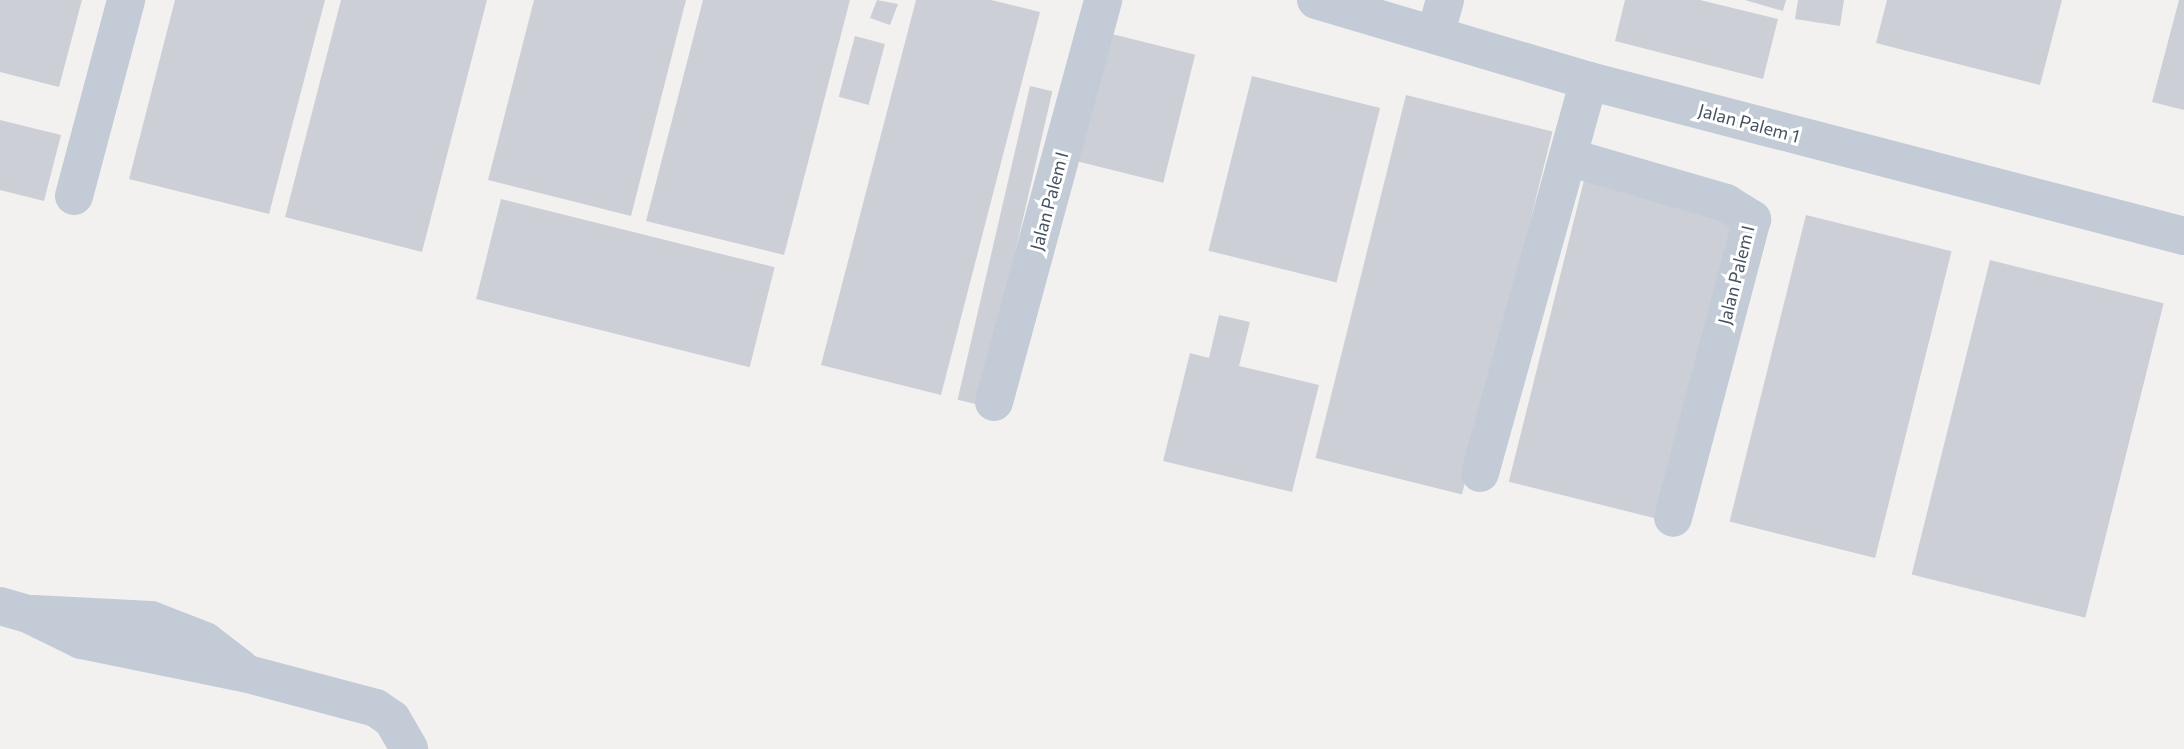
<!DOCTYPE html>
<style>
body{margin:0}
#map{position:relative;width:2184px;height:749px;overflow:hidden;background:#f3f1f0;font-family:Commissioner,sans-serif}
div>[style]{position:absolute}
.building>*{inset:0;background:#cccfd6;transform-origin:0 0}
.minor>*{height:38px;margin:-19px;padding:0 19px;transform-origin:19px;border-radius:19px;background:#c3cbd7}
span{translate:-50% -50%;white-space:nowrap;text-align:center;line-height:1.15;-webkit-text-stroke:6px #fff;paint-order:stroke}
.street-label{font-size:18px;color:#465160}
</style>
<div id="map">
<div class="building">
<div style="clip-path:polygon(0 0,82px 0,59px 87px,0 72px)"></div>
<div style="clip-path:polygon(175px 0,325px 0,269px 214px,129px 179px)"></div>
<div style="clip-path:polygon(341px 0,487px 0,422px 252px,285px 217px)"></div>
<div style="clip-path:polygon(534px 0,686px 0,631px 216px,488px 180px)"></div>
<div style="clip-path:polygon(703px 0,850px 0,784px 255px,646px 221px)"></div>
<div style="clip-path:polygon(877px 0,898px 4px,890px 25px,870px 18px)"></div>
<div style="clip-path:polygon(916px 0,991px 0,1040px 12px,941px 395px,821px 365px)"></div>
<div style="clip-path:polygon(1625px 0,1700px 0,1778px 19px,1763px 79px,1615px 41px)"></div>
<div style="clip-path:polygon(1745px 0,1786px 0,1783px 11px)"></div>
<div style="clip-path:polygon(1798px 0,1844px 0,1840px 26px,1795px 19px)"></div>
<div style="clip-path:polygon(1887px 0,2062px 0,2040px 85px,1876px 43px)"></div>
<div style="clip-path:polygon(2179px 0,2184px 0,2184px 110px,2152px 102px)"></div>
<div style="left:1104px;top:32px;width:94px;height:132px;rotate:14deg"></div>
<div style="left:855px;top:36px;width:31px;height:63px;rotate:15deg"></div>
<div style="left:1252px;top:76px;width:132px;height:180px;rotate:14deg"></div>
<div style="left:1030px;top:86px;width:23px;height:322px;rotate:13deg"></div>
<div style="left:1406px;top:95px;width:151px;height:374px;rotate:14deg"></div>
<div style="clip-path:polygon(0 120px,61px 135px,44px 201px,0 190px)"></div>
<div style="left:1584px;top:180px;width:167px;height:311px;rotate:14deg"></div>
<div style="left:501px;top:199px;width:282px;height:103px;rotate:14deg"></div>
<div style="left:1806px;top:215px;width:150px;height:316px;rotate:14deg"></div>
<div style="left:1990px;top:260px;width:179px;height:324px;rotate:14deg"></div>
<div style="clip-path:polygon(1219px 315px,1250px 322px,1239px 366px,1319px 385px,1292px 492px,1163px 461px,1190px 353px,1209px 358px)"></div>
</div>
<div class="minor">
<div style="left:1316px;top:0;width:285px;rotate:16.5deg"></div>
<div style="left:1589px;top:81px;width:615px;rotate:14.6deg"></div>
<div style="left:1435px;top:35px;width:36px;rotate:-74deg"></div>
<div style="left:1568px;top:157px;width:165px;rotate:16.2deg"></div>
<div style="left:1726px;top:203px;width:31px;rotate:32deg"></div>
<div style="left:1752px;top:219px;width:309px;rotate:104.8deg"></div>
<div style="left:74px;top:196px;width:203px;rotate:-75.1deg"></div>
<div style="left:994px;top:402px;width:417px;rotate:-74.8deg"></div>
<div style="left:1480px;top:473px;width:407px;rotate:-74.5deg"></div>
<div style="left:0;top:606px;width:29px;rotate:16deg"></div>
<div style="left:28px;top:614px;width:59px;rotate:26.1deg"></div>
<div style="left:81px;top:640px;width:170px;rotate:11.5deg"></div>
<div style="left:248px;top:674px;width:132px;rotate:14.9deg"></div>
<div style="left:376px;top:708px;width:19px;rotate:35deg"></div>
<div style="left:392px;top:719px;width:34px;rotate:60deg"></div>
<div style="left:34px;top:614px;width:117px;rotate:2.9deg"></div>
<div style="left:151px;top:620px;width:58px;rotate:21.3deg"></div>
<div style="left:205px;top:641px;width:44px;rotate:37.6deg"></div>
</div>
<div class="street-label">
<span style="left:1749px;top:123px;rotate:15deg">Jalan Palem 1</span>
<span style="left:1049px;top:201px;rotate:-75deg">Jalan Palem I</span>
<span style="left:1736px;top:275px;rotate:-76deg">Jalan Palem I</span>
</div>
</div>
